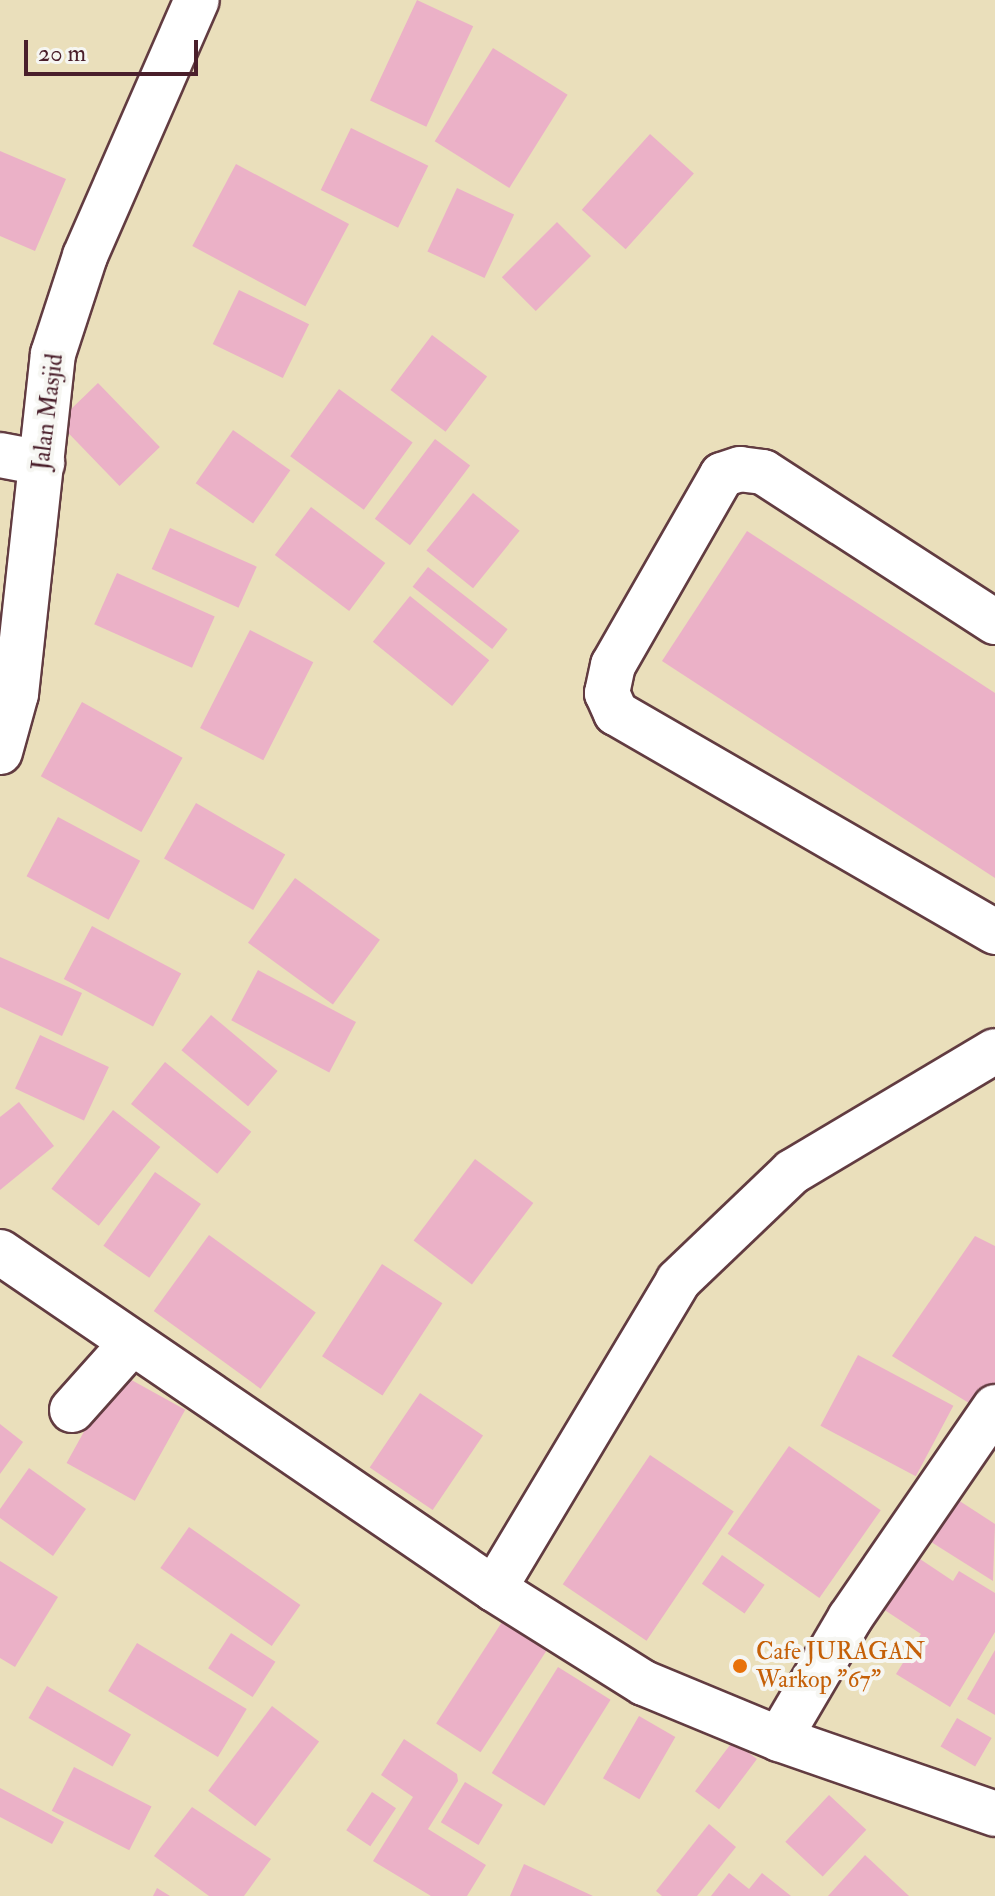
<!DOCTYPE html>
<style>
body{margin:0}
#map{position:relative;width:995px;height:1896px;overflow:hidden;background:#eadfbb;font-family:"IM FELL Double Pica",serif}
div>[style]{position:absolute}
.building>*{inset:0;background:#ebb1c7;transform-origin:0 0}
.roads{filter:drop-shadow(2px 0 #623c41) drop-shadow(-2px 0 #623c41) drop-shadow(0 2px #623c41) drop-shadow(0 -2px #623c41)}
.minor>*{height:44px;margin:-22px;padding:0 22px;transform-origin:22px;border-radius:22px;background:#fff}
.dots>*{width:22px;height:22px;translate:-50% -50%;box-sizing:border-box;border:4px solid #f6f6f2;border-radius:50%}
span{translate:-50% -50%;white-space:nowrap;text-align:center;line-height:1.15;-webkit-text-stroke:8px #f6f6f2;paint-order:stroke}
.street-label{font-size:24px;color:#4a1f2b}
.food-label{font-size:24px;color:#c56008}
.left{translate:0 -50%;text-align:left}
.scale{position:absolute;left:24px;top:40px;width:174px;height:36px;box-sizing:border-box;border:4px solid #4a1f2b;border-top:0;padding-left:10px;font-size:24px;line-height:28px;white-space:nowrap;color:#4a1f2b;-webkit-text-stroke:6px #f6f6f2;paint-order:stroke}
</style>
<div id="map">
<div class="building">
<div style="left:417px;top:0;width:62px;height:111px;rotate:25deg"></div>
<div style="left:493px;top:48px;width:88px;height:110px;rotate:32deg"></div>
<div style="left:351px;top:128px;width:86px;height:69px;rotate:26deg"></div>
<div style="left:650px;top:134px;width:59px;height:102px;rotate:42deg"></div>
<div style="clip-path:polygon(0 151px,66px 179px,35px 251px,0 236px)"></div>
<div style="left:236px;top:164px;width:128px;height:93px;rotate:28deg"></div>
<div style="left:457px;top:188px;width:63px;height:70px;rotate:25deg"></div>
<div style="left:557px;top:222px;width:48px;height:78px;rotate:45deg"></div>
<div style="left:239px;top:290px;width:78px;height:60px;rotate:26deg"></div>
<div style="left:432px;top:335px;width:69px;height:69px;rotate:37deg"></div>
<div style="left:98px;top:383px;width:89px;height:56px;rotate:46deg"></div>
<div style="left:339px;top:389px;width:91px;height:83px;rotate:36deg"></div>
<div style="left:233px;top:430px;width:70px;height:65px;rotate:35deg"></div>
<div style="left:435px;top:439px;width:44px;height:100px;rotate:37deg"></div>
<div style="left:473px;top:493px;width:60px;height:74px;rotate:39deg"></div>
<div style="left:311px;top:507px;width:93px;height:60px;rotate:37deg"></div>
<div style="left:170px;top:528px;width:95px;height:45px;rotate:24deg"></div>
<div style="clip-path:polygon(747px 531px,995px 693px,995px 878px,662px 661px)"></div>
<div style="left:428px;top:567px;width:101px;height:25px;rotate:38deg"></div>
<div style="left:117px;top:573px;width:107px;height:56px;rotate:24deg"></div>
<div style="left:410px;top:596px;width:102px;height:59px;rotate:39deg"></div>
<div style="left:250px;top:630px;width:71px;height:110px;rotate:27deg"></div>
<div style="left:82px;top:702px;width:115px;height:85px;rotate:29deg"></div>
<div style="left:196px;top:803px;width:103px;height:64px;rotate:30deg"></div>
<div style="left:58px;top:817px;width:93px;height:67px;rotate:28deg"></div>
<div style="left:295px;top:878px;width:105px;height:80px;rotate:36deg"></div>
<div style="left:92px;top:926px;width:101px;height:60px;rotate:28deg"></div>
<div style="clip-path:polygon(0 957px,82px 993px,62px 1036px,0 1007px)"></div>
<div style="left:258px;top:970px;width:111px;height:57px;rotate:28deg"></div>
<div style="left:211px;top:1015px;width:87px;height:46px;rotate:40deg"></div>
<div style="left:40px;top:1035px;width:76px;height:59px;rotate:25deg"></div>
<div style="left:165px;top:1062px;width:111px;height:54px;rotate:39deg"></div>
<div style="clip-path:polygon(19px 1102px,54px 1146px,0 1190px,0 1117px)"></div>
<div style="left:113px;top:1110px;width:60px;height:100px;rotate:38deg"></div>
<div style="left:475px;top:1159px;width:73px;height:102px;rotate:37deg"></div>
<div style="left:155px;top:1172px;width:56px;height:90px;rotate:35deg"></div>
<div style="left:209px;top:1235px;width:132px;height:94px;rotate:36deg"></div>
<div style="clip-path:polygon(975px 1236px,995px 1246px,995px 1390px,982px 1411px,892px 1356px)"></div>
<div style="left:382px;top:1264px;width:72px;height:110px;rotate:33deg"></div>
<div style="left:858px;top:1355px;width:108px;height:80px;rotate:28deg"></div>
<div style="left:117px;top:1372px;width:78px;height:104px;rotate:29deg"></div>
<div style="left:420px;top:1393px;width:76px;height:90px;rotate:34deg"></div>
<div style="clip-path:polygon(0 1424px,23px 1442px,0 1474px)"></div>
<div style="left:789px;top:1446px;width:112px;height:107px;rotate:35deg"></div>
<div style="left:650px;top:1455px;width:101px;height:156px;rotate:34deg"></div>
<div style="clip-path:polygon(29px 1468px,86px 1509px,53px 1556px,0 1518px,0 1509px)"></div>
<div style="clip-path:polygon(955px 1498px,995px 1524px,993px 1581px,928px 1540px)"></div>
<div style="left:189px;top:1527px;width:136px;height:50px;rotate:35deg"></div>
<div style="clip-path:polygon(911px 1553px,953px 1581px,959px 1571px,995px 1593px,995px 1632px,950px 1707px,896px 1674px,921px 1634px,877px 1605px)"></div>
<div style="left:722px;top:1555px;width:52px;height:35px;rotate:35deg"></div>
<div style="clip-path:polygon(0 1561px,58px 1597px,15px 1667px,0 1658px)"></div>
<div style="left:502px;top:1622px;width:53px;height:121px;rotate:33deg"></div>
<div style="left:231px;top:1633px;width:53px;height:42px;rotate:33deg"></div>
<div style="left:137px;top:1643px;width:128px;height:56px;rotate:31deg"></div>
<div style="clip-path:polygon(995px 1650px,995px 1715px,967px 1699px)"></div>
<div style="left:558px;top:1667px;width:62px;height:125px;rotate:32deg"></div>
<div style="left:47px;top:1686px;width:97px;height:37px;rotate:30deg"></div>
<div style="left:272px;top:1706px;width:59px;height:106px;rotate:37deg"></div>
<div style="left:639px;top:1716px;width:42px;height:72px;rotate:30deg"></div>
<div style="left:957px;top:1718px;width:40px;height:33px;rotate:30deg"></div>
<div style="clip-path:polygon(404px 1739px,457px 1774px,458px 1781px,428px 1829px,486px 1865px,467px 1896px,431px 1896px,373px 1861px,413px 1797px,381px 1775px)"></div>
<div style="left:733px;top:1741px;width:30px;height:63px;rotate:37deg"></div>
<div style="left:74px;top:1767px;width:87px;height:49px;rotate:27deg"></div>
<div style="left:465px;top:1782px;width:44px;height:47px;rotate:31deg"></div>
<div style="clip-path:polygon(0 1788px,64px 1822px,52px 1844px,0 1817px)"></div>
<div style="left:372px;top:1792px;width:29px;height:46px;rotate:34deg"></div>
<div style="left:829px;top:1795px;width:51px;height:64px;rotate:43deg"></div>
<div style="clip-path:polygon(192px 1807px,271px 1859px,244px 1896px,209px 1896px,154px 1856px)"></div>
<div style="clip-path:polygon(709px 1824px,736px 1847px,697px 1896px,662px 1896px,656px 1891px)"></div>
<div style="clip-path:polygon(865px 1855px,909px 1896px,828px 1896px)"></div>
<div style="clip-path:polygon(524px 1864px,593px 1896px,510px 1896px)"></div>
<div style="clip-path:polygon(729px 1873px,749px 1889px,762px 1873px,791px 1896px,711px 1896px)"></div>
<div style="clip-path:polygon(157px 1888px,170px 1896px,153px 1896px)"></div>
</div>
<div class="roads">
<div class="minor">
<div style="left:0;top:455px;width:43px;rotate:10.8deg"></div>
<div style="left:995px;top:622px;width:276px;rotate:-147.1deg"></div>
<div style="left:763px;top:472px;width:23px;rotate:-173deg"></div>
<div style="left:740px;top:469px;width:19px;rotate:162deg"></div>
<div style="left:722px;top:475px;width:219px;rotate:119.8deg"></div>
<div style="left:613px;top:665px;width:29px;rotate:102deg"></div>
<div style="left:607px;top:693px;width:22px;rotate:66deg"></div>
<div style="left:616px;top:713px;width:438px;rotate:30deg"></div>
<div style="left:0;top:752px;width:60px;rotate:-74.6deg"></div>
<div style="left:16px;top:694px;width:342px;rotate:-83.8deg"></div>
<div style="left:53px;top:354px;width:103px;rotate:-71.9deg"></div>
<div style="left:85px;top:256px;width:279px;rotate:-66.4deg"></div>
<div style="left:0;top:1252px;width:598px;rotate:34.3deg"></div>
<div style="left:494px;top:1589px;width:177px;rotate:32.1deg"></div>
<div style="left:644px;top:1683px;width:146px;rotate:22.5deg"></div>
<div style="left:779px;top:1739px;width:229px;rotate:19.1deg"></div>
<div style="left:72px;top:1410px;width:87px;rotate:-48.3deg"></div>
<div style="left:494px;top:1589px;width:359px;rotate:-59.1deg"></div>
<div style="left:678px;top:1281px;width:158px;rotate:-43.7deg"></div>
<div style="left:792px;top:1172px;width:236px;rotate:-30.8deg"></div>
<div style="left:779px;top:1739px;width:140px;rotate:-59.6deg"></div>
<div style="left:850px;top:1618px;width:256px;rotate:-55.5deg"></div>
</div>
</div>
<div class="dots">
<div style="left:740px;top:1666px;background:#e8710a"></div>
</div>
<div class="street-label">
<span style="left:48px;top:412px;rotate:-83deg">Jalan Masjid</span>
</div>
<div class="food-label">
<span class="left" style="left:756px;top:1666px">Cafe JURAGAN<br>Warkop "67"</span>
</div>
<div class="scale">20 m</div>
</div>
